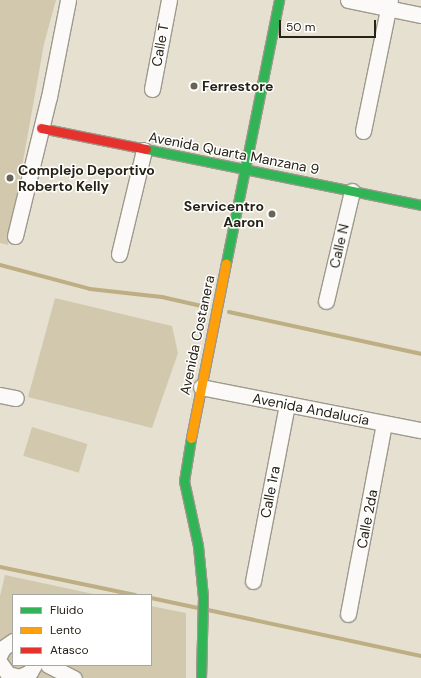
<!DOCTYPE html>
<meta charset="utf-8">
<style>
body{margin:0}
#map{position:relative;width:421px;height:678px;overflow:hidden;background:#e6e0d0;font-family:"DM Sans",sans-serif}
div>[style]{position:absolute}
.green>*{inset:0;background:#d2c8ad;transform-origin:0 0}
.stream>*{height:4px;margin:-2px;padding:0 2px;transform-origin:2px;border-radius:2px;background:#bdae83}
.roads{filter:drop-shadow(1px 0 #9e998d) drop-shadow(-1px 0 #9e998d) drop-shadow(0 1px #9e998d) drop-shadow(0 -1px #9e998d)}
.street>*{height:15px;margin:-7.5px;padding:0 7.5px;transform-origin:7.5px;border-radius:7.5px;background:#fbfaf8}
.fast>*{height:9px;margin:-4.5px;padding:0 4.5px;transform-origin:4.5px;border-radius:4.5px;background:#30b455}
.slow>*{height:9px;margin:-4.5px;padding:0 4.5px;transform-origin:4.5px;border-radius:4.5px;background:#ff9f0a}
.jam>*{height:9px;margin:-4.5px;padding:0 4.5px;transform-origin:4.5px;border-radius:4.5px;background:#e5322d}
.dots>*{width:11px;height:11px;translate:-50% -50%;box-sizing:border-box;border:2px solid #fff;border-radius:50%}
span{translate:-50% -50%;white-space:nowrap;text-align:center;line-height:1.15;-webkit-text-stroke:3px #fff;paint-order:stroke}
.street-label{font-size:14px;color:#262216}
.poi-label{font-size:14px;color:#262216;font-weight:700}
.left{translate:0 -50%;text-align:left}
.right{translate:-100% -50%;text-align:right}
.legend{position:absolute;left:12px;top:594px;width:140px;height:72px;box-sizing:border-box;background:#fff;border:1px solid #a8a7a2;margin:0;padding:5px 7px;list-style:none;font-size:12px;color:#262216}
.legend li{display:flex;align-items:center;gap:8px;height:20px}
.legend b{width:20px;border:1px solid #a8a7a2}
.scale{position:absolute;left:279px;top:20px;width:97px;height:18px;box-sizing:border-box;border:2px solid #262216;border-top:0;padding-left:5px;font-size:12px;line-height:14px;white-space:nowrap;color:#262216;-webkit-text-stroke:3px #fff;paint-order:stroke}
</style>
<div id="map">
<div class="green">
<div style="clip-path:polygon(0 0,56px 0,44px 44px,8px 245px,0 243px)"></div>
<div style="clip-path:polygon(55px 298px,172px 326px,178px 353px,152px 428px,28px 397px)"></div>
<div style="left:32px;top:427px;width:58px;height:30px;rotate:17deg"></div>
<div style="clip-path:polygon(5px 575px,98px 595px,13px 595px,13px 665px,151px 665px,151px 606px,186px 613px,186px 678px,0 678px,0 596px)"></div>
</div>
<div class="stream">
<div style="left:0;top:265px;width:93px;rotate:14.9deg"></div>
<div style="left:90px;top:289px;width:72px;rotate:6.3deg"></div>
<div style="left:162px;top:297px;width:45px;rotate:12.8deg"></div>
<div style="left:229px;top:312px;width:197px;rotate:12.3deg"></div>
<div style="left:0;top:567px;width:138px;rotate:11.7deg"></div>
<div style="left:151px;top:598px;width:48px;rotate:12deg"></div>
<div style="left:208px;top:610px;width:218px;rotate:12.2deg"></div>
</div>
<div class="roads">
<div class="street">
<div style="left:348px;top:0;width:75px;rotate:11.6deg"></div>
<div style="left:152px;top:89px;width:91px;rotate:-79.2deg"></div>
<div style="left:363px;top:131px;width:134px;rotate:-78.4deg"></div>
<div style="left:15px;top:236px;width:143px;rotate:-76.3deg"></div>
<div style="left:49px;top:97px;width:99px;rotate:-78.9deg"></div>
<div style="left:119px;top:254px;width:107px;rotate:-76.5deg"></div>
<div style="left:326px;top:301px;width:113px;rotate:-76.7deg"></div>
<div style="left:201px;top:387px;width:224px;rotate:11.1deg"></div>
<div style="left:0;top:395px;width:16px;rotate:11deg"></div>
<div style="left:253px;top:581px;width:180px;rotate:-79.1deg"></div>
<div style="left:348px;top:614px;width:194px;rotate:-79.3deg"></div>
<div style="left:0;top:654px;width:7px;rotate:-63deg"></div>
<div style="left:3px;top:648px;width:12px;rotate:-35deg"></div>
<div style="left:0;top:663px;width:14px;rotate:54deg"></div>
<div style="left:8px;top:674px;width:11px;rotate:15deg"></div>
<div style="left:19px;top:677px;width:12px;rotate:-24deg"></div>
<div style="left:30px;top:672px;width:8px;rotate:-60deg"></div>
<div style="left:48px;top:665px;width:29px;rotate:27deg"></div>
</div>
<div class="fast">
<div style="left:146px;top:149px;width:281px;rotate:11.5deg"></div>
<div style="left:226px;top:263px;width:268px;rotate:-78.6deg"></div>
<div style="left:191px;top:438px;width:44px;rotate:99.2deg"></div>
<div style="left:184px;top:481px;width:66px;rotate:77.8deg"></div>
<div style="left:198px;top:546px;width:51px;rotate:84.4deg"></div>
<div style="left:203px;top:597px;width:81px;rotate:91.4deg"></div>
</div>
<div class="slow">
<div style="left:191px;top:438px;width:178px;rotate:-78.7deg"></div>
</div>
<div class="jam">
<div style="left:41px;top:128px;width:107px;rotate:11.3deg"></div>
</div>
</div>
<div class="dots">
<div style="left:194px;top:86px;background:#696457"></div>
<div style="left:10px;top:178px;background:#696457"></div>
<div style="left:272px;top:214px;background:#696457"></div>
</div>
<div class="street-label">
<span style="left:160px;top:45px;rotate:-80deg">Calle T</span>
<span style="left:234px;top:153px;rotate:11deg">Avenida Quarta Manzana 9</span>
<span style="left:339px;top:246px;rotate:-77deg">Calle N</span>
<span style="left:197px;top:335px;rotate:-78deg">Avenida Costanera</span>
<span style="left:311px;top:409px;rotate:11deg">Avenida Andalucía</span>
<span style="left:270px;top:492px;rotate:-79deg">Calle 1ra</span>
<span style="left:367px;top:519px;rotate:-79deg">Calle 2da</span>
</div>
<div class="poi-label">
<span class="left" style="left:202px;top:86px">Ferrestore</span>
<span class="left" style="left:18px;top:178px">Complejo Deportivo<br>Roberto Kelly</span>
<span class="right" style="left:264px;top:214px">Servicentro<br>Aaron</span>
</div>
<ul class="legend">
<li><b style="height:5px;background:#30b455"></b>Fluido</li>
<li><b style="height:5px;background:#ff9f0a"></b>Lento</li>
<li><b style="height:5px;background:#e5322d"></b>Atasco</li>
</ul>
<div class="scale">50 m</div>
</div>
